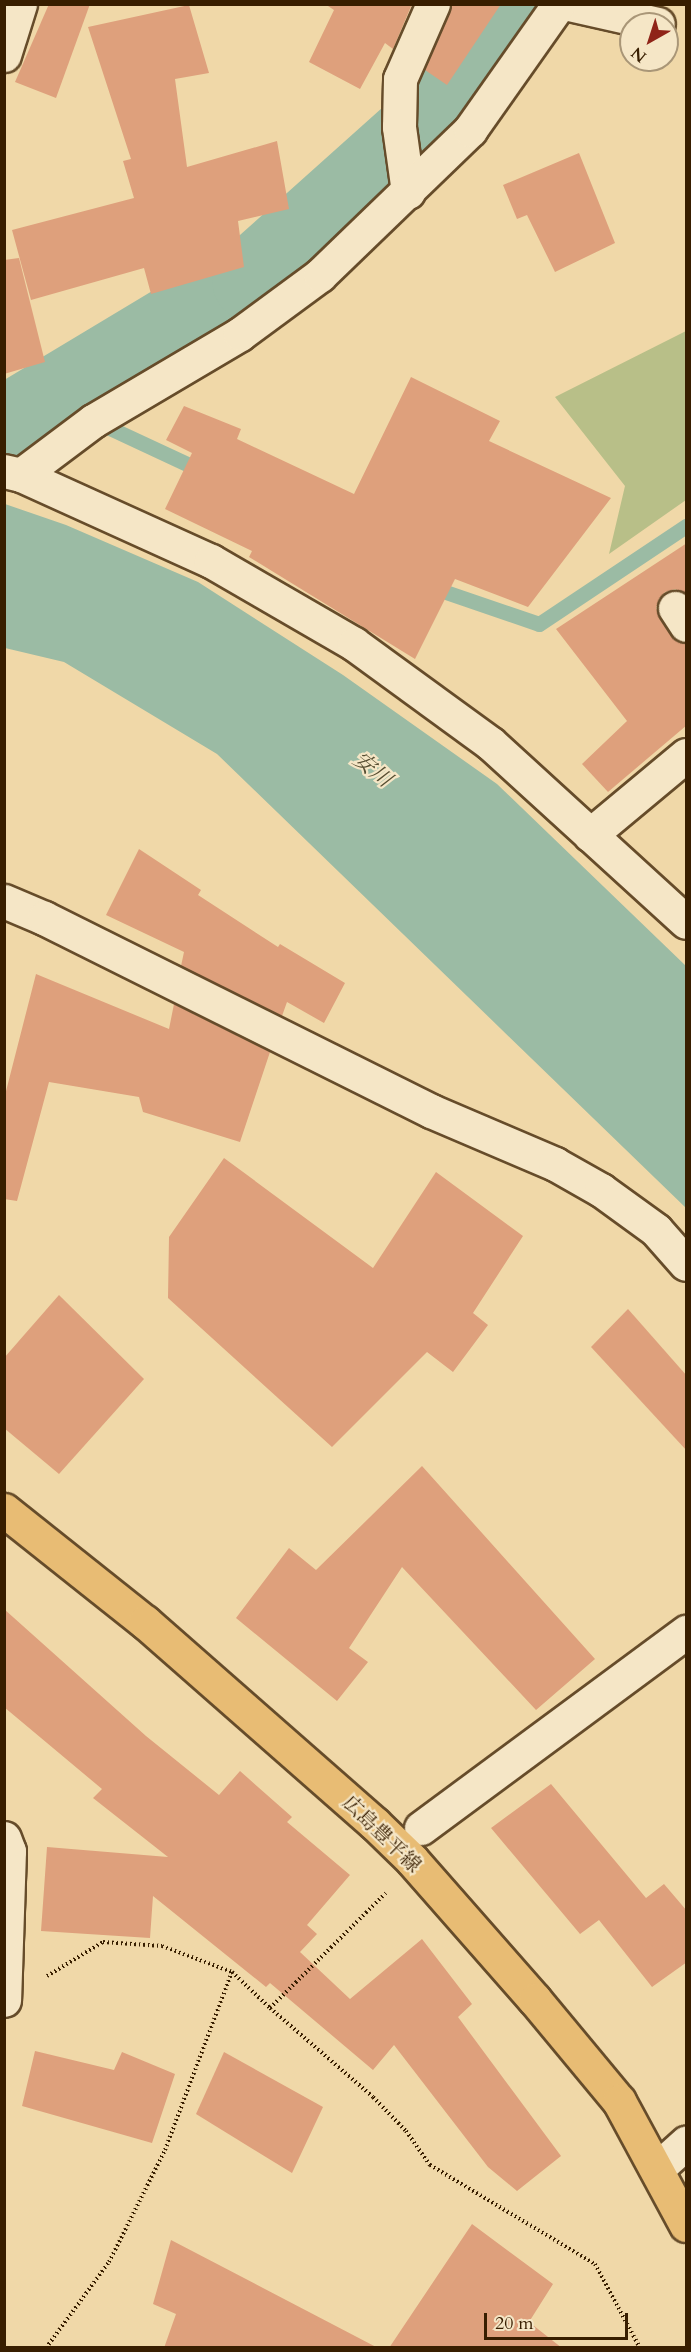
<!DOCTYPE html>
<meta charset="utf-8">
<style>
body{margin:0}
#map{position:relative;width:691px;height:2352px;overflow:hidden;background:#f0d8a8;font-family:Cardo,"Noto Serif JP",serif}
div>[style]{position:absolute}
.green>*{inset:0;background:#b8bf88}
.water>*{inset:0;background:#9bbba4}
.stream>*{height:15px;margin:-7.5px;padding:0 7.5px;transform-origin:7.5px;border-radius:7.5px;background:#9bbba4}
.river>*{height:87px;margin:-43.5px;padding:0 43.5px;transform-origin:43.5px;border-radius:43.5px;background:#9bbba4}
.building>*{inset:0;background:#dea07c}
.path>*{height:4px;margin-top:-2px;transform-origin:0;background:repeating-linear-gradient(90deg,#381e00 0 1.5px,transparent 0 4.5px)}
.roads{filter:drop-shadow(2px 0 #664c2a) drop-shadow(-2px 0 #664c2a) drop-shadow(0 2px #664c2a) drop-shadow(0 -2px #664c2a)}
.minor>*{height:33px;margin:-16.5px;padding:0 16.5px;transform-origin:16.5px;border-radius:16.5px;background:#f5e6c6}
.primary>*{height:33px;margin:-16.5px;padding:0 16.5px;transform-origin:16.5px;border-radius:16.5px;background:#e8bc74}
span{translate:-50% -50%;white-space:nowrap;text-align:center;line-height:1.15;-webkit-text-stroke:4.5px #f5e6c6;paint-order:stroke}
.street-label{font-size:20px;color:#381e00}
.water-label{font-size:21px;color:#564d31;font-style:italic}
.frame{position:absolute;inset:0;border:6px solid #381e00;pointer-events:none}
.north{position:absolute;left:619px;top:12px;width:60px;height:60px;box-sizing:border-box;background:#f5e6c6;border:2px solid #a99677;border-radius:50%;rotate:219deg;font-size:16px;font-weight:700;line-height:24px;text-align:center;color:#381e00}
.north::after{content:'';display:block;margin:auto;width:21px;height:27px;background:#8f2418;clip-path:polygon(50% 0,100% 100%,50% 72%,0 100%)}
.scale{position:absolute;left:484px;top:2313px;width:144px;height:27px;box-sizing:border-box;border:3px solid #381e00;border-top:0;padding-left:8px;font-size:18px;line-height:21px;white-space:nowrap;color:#381e00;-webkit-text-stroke:4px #f5e6c6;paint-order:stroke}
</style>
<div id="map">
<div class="green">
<div style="clip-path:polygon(686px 331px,686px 500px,609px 554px,625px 486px,555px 397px)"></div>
</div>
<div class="water">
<div style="clip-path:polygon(5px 504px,66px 525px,198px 582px,343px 675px,497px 784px,686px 966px,686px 1208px,217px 754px,64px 662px,5px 648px)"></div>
</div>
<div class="stream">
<div style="left:54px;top:402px;width:166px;rotate:25deg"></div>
<div style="left:431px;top:587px;width:114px;rotate:18.9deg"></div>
<div style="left:539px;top:624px;width:177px;rotate:-33.7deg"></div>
</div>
<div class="river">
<div style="left:4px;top:430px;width:293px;rotate:-31deg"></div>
<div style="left:255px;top:279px;width:267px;rotate:-41.8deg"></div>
<div style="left:454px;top:101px;width:116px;rotate:-57deg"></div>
</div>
<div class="building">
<div style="clip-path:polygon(49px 4px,90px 4px,56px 98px,15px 82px)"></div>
<div style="clip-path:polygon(325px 4px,412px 4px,393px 49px,385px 43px,360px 89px,309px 62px,334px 10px)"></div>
<div style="clip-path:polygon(451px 4px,501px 4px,447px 85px,425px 70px)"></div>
<div style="clip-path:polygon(189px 5px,209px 73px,175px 79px,187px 167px,277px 141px,289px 209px,238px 221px,244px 267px,151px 294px,144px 268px,31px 300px,12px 230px,134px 198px,123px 161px,131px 159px,88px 27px)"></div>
<div style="clip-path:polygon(579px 153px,615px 243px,555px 272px,527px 215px,517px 219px,503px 185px)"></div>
<div style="clip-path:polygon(19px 258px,45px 362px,4px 374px,4px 260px)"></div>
<div style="clip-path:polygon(411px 377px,500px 421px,489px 441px,611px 498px,528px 607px,455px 579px,415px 659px,249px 557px,252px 551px,165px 509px,192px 453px,166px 440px,184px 406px,241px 429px,237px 439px,354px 494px)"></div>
<div style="clip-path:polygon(687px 543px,687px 594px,675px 589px,665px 592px,659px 599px,656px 608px,671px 636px,678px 642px,687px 644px,687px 725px,608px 792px,582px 764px,627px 721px,556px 629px)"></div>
<div style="clip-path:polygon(139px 849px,201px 890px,198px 895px,278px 947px,280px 944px,345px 983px,324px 1023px,287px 1002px,282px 1016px,181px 966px,184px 952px,106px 915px)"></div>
<div style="clip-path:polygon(36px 974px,169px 1029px,174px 1004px,270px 1052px,240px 1142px,143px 1112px,139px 1097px,49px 1082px,17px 1201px,4px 1199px,4px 1099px)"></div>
<div style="clip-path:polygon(224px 1158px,373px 1268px,436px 1172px,523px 1236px,473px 1313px,488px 1325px,453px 1372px,427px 1352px,332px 1447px,168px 1298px,169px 1237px)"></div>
<div style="clip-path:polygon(59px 1295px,144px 1379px,59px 1474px,4px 1428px,4px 1358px)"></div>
<div style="clip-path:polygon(628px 1309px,687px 1376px,687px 1451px,591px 1347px)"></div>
<div style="clip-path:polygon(422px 1466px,595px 1659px,536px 1710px,402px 1567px,349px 1648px,368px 1662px,337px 1701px,236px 1618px,289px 1548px,316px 1570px)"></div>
<div style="clip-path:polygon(4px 1609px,146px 1736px,219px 1795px,240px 1771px,292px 1817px,287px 1822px,350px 1875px,307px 1925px,317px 1934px,300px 1952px,350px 1999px,422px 1939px,472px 2004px,458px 2017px,561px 2156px,517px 2191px,488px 2167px,394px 2045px,373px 2070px,270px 1983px,266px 1987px,153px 1896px,150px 1938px,41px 1931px,47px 1847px,168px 1857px,93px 1798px,102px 1789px,4px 1707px)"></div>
<div style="clip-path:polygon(551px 1784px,646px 1898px,664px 1884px,687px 1911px,687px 1962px,652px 1987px,599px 1920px,580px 1934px,491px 1828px)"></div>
<div style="clip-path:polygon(35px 2051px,114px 2070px,122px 2052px,175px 2074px,152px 2143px,22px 2106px)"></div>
<div style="clip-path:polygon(224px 2052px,323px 2107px,292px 2173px,196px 2114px)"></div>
<div style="clip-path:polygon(472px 2224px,553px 2284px,529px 2322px,562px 2348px,389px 2348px)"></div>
<div style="clip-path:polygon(171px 2240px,378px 2348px,164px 2348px,176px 2314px,153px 2304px)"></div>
</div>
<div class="path">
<div style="left:47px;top:1976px;width:66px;rotate:-31.3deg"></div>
<div style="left:103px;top:1942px;width:59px;rotate:3.9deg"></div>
<div style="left:162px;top:1946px;width:75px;rotate:20.4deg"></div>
<div style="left:232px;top:1972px;width:52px;rotate:43.5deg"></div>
<div style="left:270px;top:2008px;width:163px;rotate:-44.8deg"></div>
<div style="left:270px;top:2008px;width:136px;rotate:40.8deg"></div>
<div style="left:373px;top:2097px;width:47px;rotate:45.9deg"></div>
<div style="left:406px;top:2131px;width:42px;rotate:54.8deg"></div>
<div style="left:430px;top:2165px;width:192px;rotate:31deg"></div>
<div style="left:595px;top:2264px;width:95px;rotate:61.8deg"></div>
<div style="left:46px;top:2348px;width:107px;rotate:-53.8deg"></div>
<div style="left:109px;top:2262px;width:125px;rotate:-63.4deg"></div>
<div style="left:165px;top:2150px;width:190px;rotate:-69.4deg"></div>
</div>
<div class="roads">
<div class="minor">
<div style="left:569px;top:4px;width:91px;rotate:12.7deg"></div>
<div style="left:4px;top:55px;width:53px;rotate:-72.6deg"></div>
<div style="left:408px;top:192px;width:66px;rotate:-97.9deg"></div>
<div style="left:399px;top:127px;width:48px;rotate:-88.8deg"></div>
<div style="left:400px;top:79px;width:82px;rotate:-66.3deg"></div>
<div style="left:4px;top:471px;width:17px;rotate:13deg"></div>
<div style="left:21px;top:475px;width:209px;rotate:24.4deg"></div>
<div style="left:211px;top:561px;width:165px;rotate:30.1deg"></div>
<div style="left:354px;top:644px;width:168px;rotate:36.1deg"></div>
<div style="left:490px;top:743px;width:265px;rotate:42.4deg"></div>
<div style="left:21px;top:475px;width:90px;rotate:-36.9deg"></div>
<div style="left:93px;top:421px;width:171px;rotate:-30.6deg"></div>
<div style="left:240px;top:334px;width:99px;rotate:-36.4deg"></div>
<div style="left:320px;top:275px;width:209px;rotate:-44deg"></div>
<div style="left:470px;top:130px;width:154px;rotate:-54.8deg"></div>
<div style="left:675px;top:608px;width:20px;rotate:57deg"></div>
<div style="left:590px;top:835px;width:125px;rotate:-39.8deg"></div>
<div style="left:4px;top:901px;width:43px;rotate:23deg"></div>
<div style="left:44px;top:918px;width:432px;rotate:26.5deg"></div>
<div style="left:431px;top:1111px;width:135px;rotate:23.1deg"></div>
<div style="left:555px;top:1164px;width:53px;rotate:29.5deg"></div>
<div style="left:601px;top:1190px;width:68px;rotate:36deg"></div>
<div style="left:656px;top:1230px;width:45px;rotate:48.6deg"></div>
<div style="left:421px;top:1828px;width:330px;rotate:-36.5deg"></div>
<div style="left:4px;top:1838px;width:14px;rotate:69deg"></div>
<div style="left:9px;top:1851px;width:149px;rotate:91.9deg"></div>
<div style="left:658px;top:2168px;width:38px;rotate:-42deg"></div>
</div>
<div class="primary">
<div style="left:4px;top:1510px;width:180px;rotate:38.5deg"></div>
<div style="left:145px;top:1622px;width:305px;rotate:41.3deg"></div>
<div style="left:374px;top:1823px;width:53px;rotate:44.2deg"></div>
<div style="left:412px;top:1860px;width:186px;rotate:48.7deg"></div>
<div style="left:535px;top:2000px;width:131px;rotate:50.3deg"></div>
<div style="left:619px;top:2101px;width:141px;rotate:61.6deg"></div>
</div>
</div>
<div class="street-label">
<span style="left:382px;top:1834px;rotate:44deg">広島豊平線</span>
</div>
<div class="water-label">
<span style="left:372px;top:770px;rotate:38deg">安川</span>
</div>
<div class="frame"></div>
<div class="north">N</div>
<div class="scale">20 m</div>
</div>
